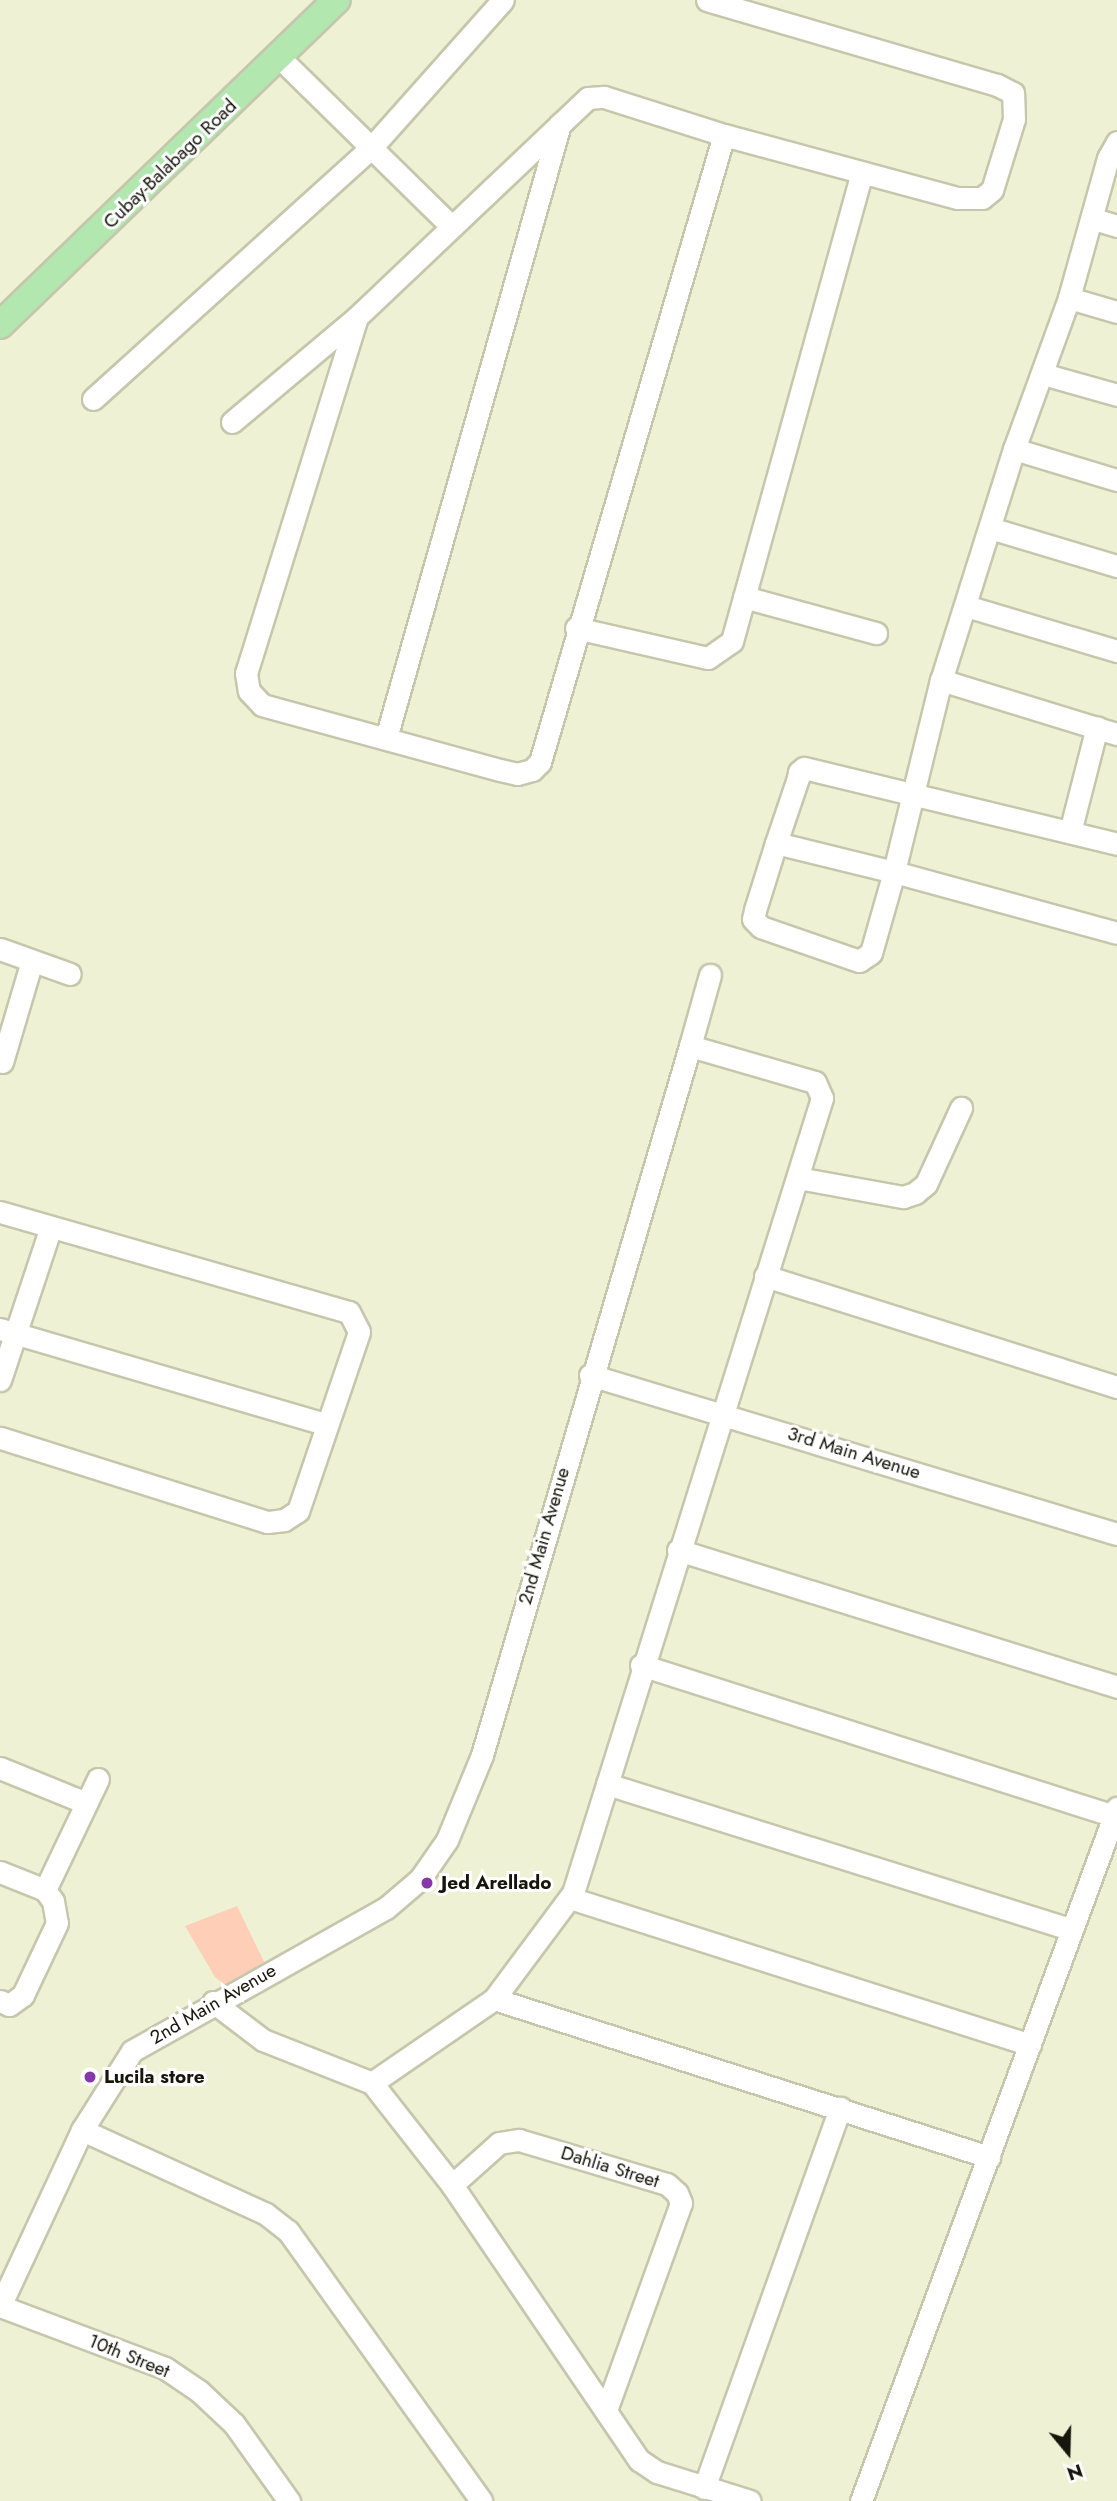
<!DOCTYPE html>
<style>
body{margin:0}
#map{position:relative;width:1117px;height:2501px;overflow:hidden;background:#eff1d5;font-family:Jost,sans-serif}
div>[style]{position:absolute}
.green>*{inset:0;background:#feceb6}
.roads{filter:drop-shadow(2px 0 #c5c7ac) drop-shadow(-2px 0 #c5c7ac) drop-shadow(0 2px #c5c7ac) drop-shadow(0 -2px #c5c7ac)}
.minor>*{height:21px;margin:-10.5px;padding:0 10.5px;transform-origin:10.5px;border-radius:10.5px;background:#fff}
.major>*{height:26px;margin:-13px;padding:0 13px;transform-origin:13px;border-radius:13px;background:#b2e7af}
.dots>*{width:19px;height:19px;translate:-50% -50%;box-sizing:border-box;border:4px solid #fff;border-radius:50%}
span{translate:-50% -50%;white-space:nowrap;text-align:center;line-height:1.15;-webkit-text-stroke:6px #fff;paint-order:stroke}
.street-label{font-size:19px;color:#16160c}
.poi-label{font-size:19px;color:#16160c;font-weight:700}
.left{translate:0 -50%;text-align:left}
.north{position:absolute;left:1033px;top:2417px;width:70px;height:70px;-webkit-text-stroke:5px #fff;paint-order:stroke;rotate:161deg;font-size:19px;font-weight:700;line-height:28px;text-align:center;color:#16160c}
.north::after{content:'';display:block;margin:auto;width:24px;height:32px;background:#16160c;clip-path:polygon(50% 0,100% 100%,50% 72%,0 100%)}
</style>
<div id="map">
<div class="green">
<div style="clip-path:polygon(237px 1906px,268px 1970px,231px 1990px,215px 1977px,185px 1926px)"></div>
</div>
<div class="roads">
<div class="minor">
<div style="left:280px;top:58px;width:240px;rotate:44.5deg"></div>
<div style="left:1117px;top:142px;width:18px;rotate:119deg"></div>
<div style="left:1108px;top:158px;width:145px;rotate:105.6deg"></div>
<div style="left:1069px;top:298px;width:161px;rotate:110deg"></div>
<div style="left:1014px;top:449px;width:242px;rotate:107.5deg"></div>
<div style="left:941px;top:680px;width:198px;rotate:103.8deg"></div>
<div style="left:894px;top:872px;width:231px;rotate:15.3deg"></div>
<div style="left:1094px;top:219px;width:24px;rotate:17deg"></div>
<div style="left:1069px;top:298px;width:50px;rotate:16.3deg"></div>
<div style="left:357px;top:317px;width:373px;rotate:107.3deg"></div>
<div style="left:246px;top:673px;width:18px;rotate:81deg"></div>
<div style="left:249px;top:691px;width:19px;rotate:47deg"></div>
<div style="left:262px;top:705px;width:247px;rotate:15.3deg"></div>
<div style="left:500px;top:770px;width:17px;rotate:13deg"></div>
<div style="left:517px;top:774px;width:16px;rotate:-15deg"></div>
<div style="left:532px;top:770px;width:11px;rotate:-45deg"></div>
<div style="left:540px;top:762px;width:653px;rotate:-73.65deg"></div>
<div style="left:1043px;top:374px;width:77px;rotate:15.8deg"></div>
<div style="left:93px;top:399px;width:375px;rotate:-42.1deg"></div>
<div style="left:371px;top:148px;width:198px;rotate:-48.3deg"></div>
<div style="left:232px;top:422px;width:163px;rotate:-40deg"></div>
<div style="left:357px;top:317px;width:318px;rotate:-43.5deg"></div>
<div style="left:588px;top:98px;width:16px;rotate:-4deg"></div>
<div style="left:604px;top:97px;width:126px;rotate:17.6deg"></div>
<div style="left:724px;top:135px;width:242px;rotate:15.1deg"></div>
<div style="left:958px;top:198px;width:24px"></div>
<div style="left:982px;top:198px;width:13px;rotate:-39deg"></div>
<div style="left:992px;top:190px;width:74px;rotate:-72.8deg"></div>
<div style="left:1014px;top:119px;width:26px;rotate:-92deg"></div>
<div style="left:1013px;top:93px;width:18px;rotate:-153deg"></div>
<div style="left:997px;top:85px;width:302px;rotate:-163.7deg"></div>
<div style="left:1014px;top:449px;width:108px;rotate:16.8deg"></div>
<div style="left:990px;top:528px;width:133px;rotate:16.7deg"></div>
<div style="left:744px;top:597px;width:137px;rotate:15.3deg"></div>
<div style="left:966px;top:606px;width:158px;rotate:16.6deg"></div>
<div style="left:576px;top:628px;width:135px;rotate:12.8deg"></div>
<div style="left:708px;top:658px;width:29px;rotate:-35deg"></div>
<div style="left:732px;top:641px;width:486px;rotate:-74.5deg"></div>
<div style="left:941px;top:680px;width:184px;rotate:17.1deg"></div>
<div style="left:386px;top:738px;width:638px;rotate:-74.18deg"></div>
<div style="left:1070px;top:832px;width:108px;rotate:-75.6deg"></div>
<div style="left:776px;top:843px;width:122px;rotate:13.8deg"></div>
<div style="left:894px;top:872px;width:84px;rotate:105.9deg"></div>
<div style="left:871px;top:953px;width:14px;rotate:146deg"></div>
<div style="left:859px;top:961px;width:104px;rotate:-160.9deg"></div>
<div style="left:761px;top:927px;width:11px;rotate:-135deg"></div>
<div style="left:753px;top:919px;width:9px;rotate:-77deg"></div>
<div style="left:755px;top:910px;width:70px;rotate:-72.6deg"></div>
<div style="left:776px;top:843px;width:69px;rotate:-71.3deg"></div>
<div style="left:798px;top:778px;width:6px;rotate:-81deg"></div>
<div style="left:799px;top:772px;width:6px;rotate:-39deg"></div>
<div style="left:804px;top:768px;width:322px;rotate:13.6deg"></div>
<div style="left:0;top:949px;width:74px;rotate:19.7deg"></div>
<div style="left:690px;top:1046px;width:74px;rotate:-74.3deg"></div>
<div style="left:2px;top:1062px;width:105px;rotate:-73.5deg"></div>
<div style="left:798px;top:1178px;width:107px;rotate:10.3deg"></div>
<div style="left:903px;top:1197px;width:13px;rotate:-18deg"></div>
<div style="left:915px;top:1193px;width:14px;rotate:-39deg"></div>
<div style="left:926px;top:1184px;width:84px;rotate:-65.3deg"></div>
<div style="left:0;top:1212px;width:363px;rotate:16deg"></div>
<div style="left:349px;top:1312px;width:22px;rotate:63deg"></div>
<div style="left:359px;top:1332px;width:189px;rotate:108.8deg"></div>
<div style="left:298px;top:1511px;width:17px;rotate:147deg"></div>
<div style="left:284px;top:1520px;width:17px;rotate:173deg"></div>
<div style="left:267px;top:1522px;width:280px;rotate:-162.5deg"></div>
<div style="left:765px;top:1276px;width:369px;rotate:17.5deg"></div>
<div style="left:0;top:1329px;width:338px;rotate:16.3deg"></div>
<div style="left:590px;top:1375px;width:550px;rotate:16.79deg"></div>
<div style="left:0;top:1380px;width:161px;rotate:-71.6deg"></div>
<div style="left:678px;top:1550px;width:460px;rotate:17.3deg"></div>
<div style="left:641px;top:1665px;width:497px;rotate:17.7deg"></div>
<div style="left:0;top:1768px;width:93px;rotate:22.1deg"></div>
<div style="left:607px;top:1784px;width:487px;rotate:17.4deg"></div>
<div style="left:0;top:1872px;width:48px;rotate:21.8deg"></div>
<div style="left:45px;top:1890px;width:14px;rotate:54deg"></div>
<div style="left:53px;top:1901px;width:22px;rotate:80deg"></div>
<div style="left:57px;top:1923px;width:80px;rotate:115.3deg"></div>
<div style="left:23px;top:1995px;width:17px;rotate:144deg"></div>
<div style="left:9px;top:2005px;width:10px;rotate:-156deg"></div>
<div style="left:45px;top:1890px;width:123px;rotate:-64.5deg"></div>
<div style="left:570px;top:1898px;width:483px;rotate:17.7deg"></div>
<div style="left:494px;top:1999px;width:520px;rotate:17.7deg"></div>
<div style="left:213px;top:2002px;width:63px;rotate:37.2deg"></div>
<div style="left:263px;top:2040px;width:117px;rotate:21.5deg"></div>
<div style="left:372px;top:2083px;width:130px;rotate:51.9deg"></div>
<div style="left:452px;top:2185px;width:333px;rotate:55.8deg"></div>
<div style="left:639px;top:2460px;width:22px;rotate:34deg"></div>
<div style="left:657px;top:2472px;width:97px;rotate:17.3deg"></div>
<div style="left:82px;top:2130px;width:202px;rotate:24.5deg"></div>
<div style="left:266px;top:2214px;width:28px;rotate:38deg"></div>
<div style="left:288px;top:2231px;width:332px;rotate:54.4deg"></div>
<div style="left:452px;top:2185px;width:63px;rotate:-41.8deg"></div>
<div style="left:499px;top:2143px;width:20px;rotate:-9deg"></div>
<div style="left:519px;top:2140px;width:154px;rotate:16.6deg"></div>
<div style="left:667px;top:2184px;width:13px;rotate:42deg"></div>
<div style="left:677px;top:2193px;width:11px;rotate:68deg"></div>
<div style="left:681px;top:2203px;width:220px;rotate:109.9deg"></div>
<div style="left:0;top:2306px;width:194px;rotate:-65deg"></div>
<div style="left:82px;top:2130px;width:93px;rotate:-57.7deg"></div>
<div style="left:132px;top:2051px;width:291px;rotate:-29.4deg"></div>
<div style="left:386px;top:1908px;width:45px;rotate:-40.5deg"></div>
<div style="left:420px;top:1879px;width:47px;rotate:-55.3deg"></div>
<div style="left:447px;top:1840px;width:92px;rotate:-67.6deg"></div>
<div style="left:482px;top:1755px;width:739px;rotate:-73.65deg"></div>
<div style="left:690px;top:1046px;width:130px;rotate:16.1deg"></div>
<div style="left:815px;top:1082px;width:17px;rotate:66deg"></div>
<div style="left:822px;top:1098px;width:833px;rotate:107.39deg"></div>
<div style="left:573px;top:1893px;width:132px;rotate:126.7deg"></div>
<div style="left:494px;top:1999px;width:148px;rotate:145.5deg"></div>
<div style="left:0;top:2306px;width:176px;rotate:20.6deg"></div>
<div style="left:165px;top:2368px;width:41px;rotate:34.1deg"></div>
<div style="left:199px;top:2391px;width:48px;rotate:43.3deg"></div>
<div style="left:234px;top:2424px;width:95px;rotate:54.5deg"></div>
<div style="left:704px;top:2488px;width:404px;rotate:-70.3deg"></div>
<div style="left:861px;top:2501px;width:739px;rotate:-69.73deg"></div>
</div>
<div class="major">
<div style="left:0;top:325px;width:468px;rotate:-44deg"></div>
</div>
</div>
<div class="dots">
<div style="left:427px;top:1883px;background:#8738a8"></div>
<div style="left:90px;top:2077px;background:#8738a8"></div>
</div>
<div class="street-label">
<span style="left:170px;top:164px;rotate:-44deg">Cubay-Balabago Road</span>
<span style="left:854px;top:1453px;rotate:17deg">3rd Main Avenue</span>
<span style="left:544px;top:1536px;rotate:-74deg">2nd Main Avenue</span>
<span style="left:213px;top:2004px;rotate:-30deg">2nd Main Avenue</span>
<span style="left:610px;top:2167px;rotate:17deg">Dahlia Street</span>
<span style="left:129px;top:2356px;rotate:22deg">10th Street</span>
</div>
<div class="poi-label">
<span class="left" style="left:441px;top:1883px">Jed Arellado</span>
<span class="left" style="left:104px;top:2077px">Lucila store</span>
</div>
<div class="north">N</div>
</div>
